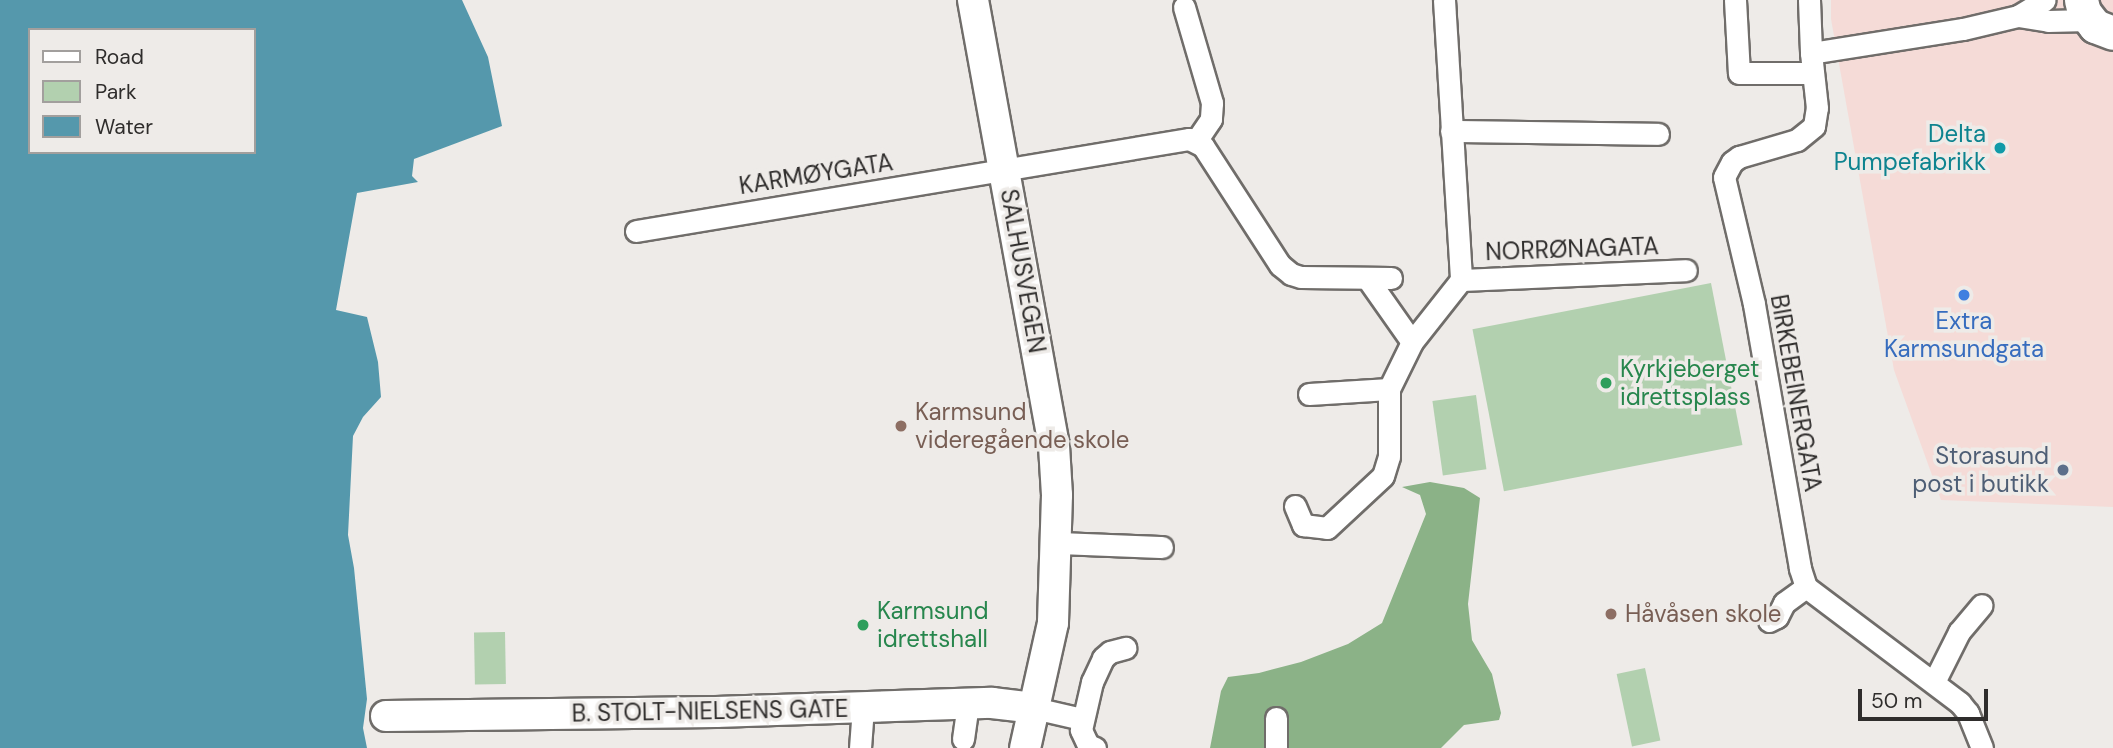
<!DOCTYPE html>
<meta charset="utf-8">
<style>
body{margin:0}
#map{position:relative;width:2113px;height:748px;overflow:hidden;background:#eeebe8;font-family:"DM Sans",sans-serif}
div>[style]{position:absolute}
.commercial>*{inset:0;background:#f5dbd7}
.green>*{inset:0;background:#b2d0af;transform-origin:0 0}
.forest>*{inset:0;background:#8bb287}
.water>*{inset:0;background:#5598ac}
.roads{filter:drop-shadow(2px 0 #706d6a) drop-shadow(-2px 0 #706d6a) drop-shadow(0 2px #706d6a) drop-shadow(0 -2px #706d6a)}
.street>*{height:21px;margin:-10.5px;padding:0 10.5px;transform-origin:10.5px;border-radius:10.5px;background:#fff}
.secondary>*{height:30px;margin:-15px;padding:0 15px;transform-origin:15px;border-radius:15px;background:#fff}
.primary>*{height:33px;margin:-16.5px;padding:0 16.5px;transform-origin:16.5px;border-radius:16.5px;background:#fff}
.dots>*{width:19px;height:19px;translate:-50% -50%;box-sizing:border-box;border:4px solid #eeebe8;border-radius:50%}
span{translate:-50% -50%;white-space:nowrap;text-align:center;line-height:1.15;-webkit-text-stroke:7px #eeebe8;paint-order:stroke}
.culture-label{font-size:24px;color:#0d838f}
.right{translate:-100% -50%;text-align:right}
.street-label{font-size:24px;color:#2f2d2c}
.shop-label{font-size:24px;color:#366cbe}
.leisure-label{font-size:24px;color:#27864d}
.left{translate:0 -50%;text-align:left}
.education-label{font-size:24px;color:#785e54}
.service-label{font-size:24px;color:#4e5e75}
.legend{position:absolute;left:28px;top:28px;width:228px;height:126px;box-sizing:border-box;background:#eeebe8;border:2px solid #a29f9d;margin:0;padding:9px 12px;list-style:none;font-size:21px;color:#2f2d2c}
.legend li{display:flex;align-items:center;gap:14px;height:35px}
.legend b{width:35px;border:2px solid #a29f9d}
.scale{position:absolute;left:1858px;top:689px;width:130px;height:32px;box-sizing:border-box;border:4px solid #2f2d2c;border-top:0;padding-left:9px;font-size:21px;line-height:24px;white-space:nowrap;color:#2f2d2c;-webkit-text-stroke:5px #eeebe8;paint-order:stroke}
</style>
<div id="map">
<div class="commercial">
<div style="clip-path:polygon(1831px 0,2113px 0,2113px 507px,1941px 500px,1894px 370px,1831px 19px)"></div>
</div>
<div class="green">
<div style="left:1711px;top:283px;width:165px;height:243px;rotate:79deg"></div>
<div style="left:1476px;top:395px;width:75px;height:44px;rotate:82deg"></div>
<div style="left:505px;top:632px;width:52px;height:31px;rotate:89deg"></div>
<div style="left:1645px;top:668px;width:74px;height:29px;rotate:78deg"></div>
</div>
<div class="forest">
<div style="clip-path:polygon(1430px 482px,1464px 488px,1480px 498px,1468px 604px,1472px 640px,1492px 674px,1501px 713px,1499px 720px,1464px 725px,1441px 748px,1210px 748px,1221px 691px,1228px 677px,1259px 673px,1301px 662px,1348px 644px,1382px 623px,1426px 514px,1420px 495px,1402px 487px)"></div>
</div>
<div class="water">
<div style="clip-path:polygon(evenodd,0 0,462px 0,488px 57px,502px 126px,414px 159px,412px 176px,418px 182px,357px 193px,336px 310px,367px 317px,378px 362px,381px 397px,363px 417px,353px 436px,348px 535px,354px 568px,367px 699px,363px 728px,367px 748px,0 748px,0 0,30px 30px,254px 30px,254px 152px,30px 152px,30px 30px)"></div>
</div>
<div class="roads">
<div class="street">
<div style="left:1444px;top:0;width:281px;rotate:86.5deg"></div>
<div style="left:1735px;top:0;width:73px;rotate:86.9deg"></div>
<div style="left:1739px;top:73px;width:73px"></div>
<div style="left:1809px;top:0;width:53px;rotate:87.8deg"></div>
<div style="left:1184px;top:7px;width:100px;rotate:73.7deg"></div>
<div style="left:1212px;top:103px;width:16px;rotate:94deg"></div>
<div style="left:1211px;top:119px;width:25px;rotate:124deg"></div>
<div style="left:2018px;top:16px;width:30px;rotate:9deg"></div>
<div style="left:2048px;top:21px;width:40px;rotate:-1.4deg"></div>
<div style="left:1451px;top:131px;width:207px;rotate:0.8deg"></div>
<div style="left:636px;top:231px;width:561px;rotate:-9.45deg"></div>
<div style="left:1189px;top:139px;width:16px;rotate:27deg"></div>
<div style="left:1203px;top:146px;width:142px;rotate:57.1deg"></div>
<div style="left:1280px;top:265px;width:14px;rotate:39deg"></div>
<div style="left:1291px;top:274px;width:10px;rotate:17deg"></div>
<div style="left:1301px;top:277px;width:90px;rotate:0.6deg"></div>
<div style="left:1367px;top:278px;width:78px;rotate:54.9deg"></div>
<div style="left:1412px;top:342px;width:79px;rotate:-51.7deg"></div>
<div style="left:1461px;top:280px;width:225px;rotate:-2.5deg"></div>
<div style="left:1309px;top:394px;width:80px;rotate:-3.6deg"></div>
<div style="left:1295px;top:506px;width:21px;rotate:67deg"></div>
<div style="left:1303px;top:525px;width:24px;rotate:7deg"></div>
<div style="left:1327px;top:528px;width:76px;rotate:-42.9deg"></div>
<div style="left:1383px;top:476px;width:21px;rotate:-73deg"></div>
<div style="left:1389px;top:456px;width:67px;rotate:-90deg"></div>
<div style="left:1389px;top:389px;width:52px;rotate:-63.9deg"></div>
<div style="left:1057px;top:543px;width:105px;rotate:2.2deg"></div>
<div style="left:1769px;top:621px;width:9px;rotate:-27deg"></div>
<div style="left:1777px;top:617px;width:16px;rotate:-63deg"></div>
<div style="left:1784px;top:603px;width:27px;rotate:-36deg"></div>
<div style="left:1934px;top:682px;width:56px;rotate:-63.4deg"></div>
<div style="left:1959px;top:632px;width:35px;rotate:-50deg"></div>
<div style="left:1034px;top:708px;width:49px;rotate:12.9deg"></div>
<div style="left:1276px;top:718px;width:30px;rotate:90deg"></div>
<div style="left:963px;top:739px;width:35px;rotate:-82deg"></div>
<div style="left:860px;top:748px;width:41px;rotate:-85.8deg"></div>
<div style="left:1095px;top:748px;width:8px;rotate:-157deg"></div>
<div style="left:1088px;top:745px;width:17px;rotate:-115deg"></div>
<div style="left:1081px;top:730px;width:49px;rotate:-77.1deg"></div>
<div style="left:1092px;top:682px;width:26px;rotate:-65deg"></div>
<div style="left:1103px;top:658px;width:9px;rotate:-41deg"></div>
<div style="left:1110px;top:652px;width:16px;rotate:-15deg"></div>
<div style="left:1982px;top:748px;width:38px;rotate:-112deg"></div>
<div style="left:1968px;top:713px;width:13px;rotate:-129deg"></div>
<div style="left:1960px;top:703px;width:193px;rotate:-143deg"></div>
<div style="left:1806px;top:587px;width:20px;rotate:-108deg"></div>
<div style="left:1800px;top:568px;width:268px;rotate:-99.9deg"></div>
<div style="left:1754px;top:304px;width:130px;rotate:-103.3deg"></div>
<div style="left:1724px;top:177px;width:17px;rotate:-62deg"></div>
<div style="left:1732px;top:162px;width:9px;rotate:-36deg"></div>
<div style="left:1739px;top:157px;width:60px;rotate:-16.3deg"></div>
<div style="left:1797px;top:140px;width:22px;rotate:-39deg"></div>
<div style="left:1814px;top:126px;width:18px;rotate:-81deg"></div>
<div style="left:1817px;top:108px;width:55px;rotate:-96.2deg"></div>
<div style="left:1811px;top:53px;width:154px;rotate:-9deg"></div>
<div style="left:1963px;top:29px;width:57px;rotate:-13.3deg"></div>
<div style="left:2018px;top:16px;width:31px;rotate:-31deg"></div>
</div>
<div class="secondary">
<div style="left:973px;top:0;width:453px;rotate:79.7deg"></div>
<div style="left:1054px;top:446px;width:49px;rotate:86.5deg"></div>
<div style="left:1057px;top:495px;width:128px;rotate:91.8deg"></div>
<div style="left:1053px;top:623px;width:128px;rotate:102.6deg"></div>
<div style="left:386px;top:716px;width:330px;rotate:-0.7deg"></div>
<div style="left:716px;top:712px;width:276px;rotate:-1.9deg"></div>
<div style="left:992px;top:703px;width:42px;rotate:6.8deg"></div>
</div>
<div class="primary">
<div style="left:2081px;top:0;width:12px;rotate:76deg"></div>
<div style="left:2084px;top:12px;width:18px;rotate:52deg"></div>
<div style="left:2095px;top:26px;width:19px;rotate:21deg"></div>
</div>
</div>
<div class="dots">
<div style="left:2000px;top:148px;background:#0f9aa8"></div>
<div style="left:1964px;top:295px;background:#3f7fe0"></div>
<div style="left:1606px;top:383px;background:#2e9e5b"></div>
<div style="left:901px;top:426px;background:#8d6e63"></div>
<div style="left:2063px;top:470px;background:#5c6f8a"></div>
<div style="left:1611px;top:614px;background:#8d6e63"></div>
<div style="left:863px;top:625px;background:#2e9e5b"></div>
</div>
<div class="culture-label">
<span class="right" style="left:1986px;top:148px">Delta<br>Pumpefabrikk</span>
</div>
<div class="street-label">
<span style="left:816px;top:174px;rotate:-9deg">KARMØYGATA</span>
<span style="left:1572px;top:249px;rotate:-2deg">NORRØNAGATA</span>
<span style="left:1023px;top:271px;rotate:80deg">SALHUSVEGEN</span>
<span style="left:1796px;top:393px;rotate:80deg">BIRKEBEINERGATA</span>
<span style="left:710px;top:711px;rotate:-1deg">B. STOLT-NIELSENS GATE</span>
</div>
<div class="shop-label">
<span style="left:1964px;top:335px">Extra<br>Karmsundgata</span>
</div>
<div class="leisure-label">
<span class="left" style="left:1620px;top:383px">Kyrkjeberget<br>idrettsplass</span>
<span class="left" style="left:877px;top:625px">Karmsund<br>idrettshall</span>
</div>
<div class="education-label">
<span class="left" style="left:915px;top:426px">Karmsund<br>videregående skole</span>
<span class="left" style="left:1625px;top:614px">Håvåsen skole</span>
</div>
<div class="service-label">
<span class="right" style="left:2049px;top:470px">Storasund<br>post i butikk</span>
</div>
<ul class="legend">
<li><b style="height:9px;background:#fff"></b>Road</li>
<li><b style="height:19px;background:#b2d0af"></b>Park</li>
<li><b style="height:19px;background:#5598ac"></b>Water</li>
</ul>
<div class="scale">50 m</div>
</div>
